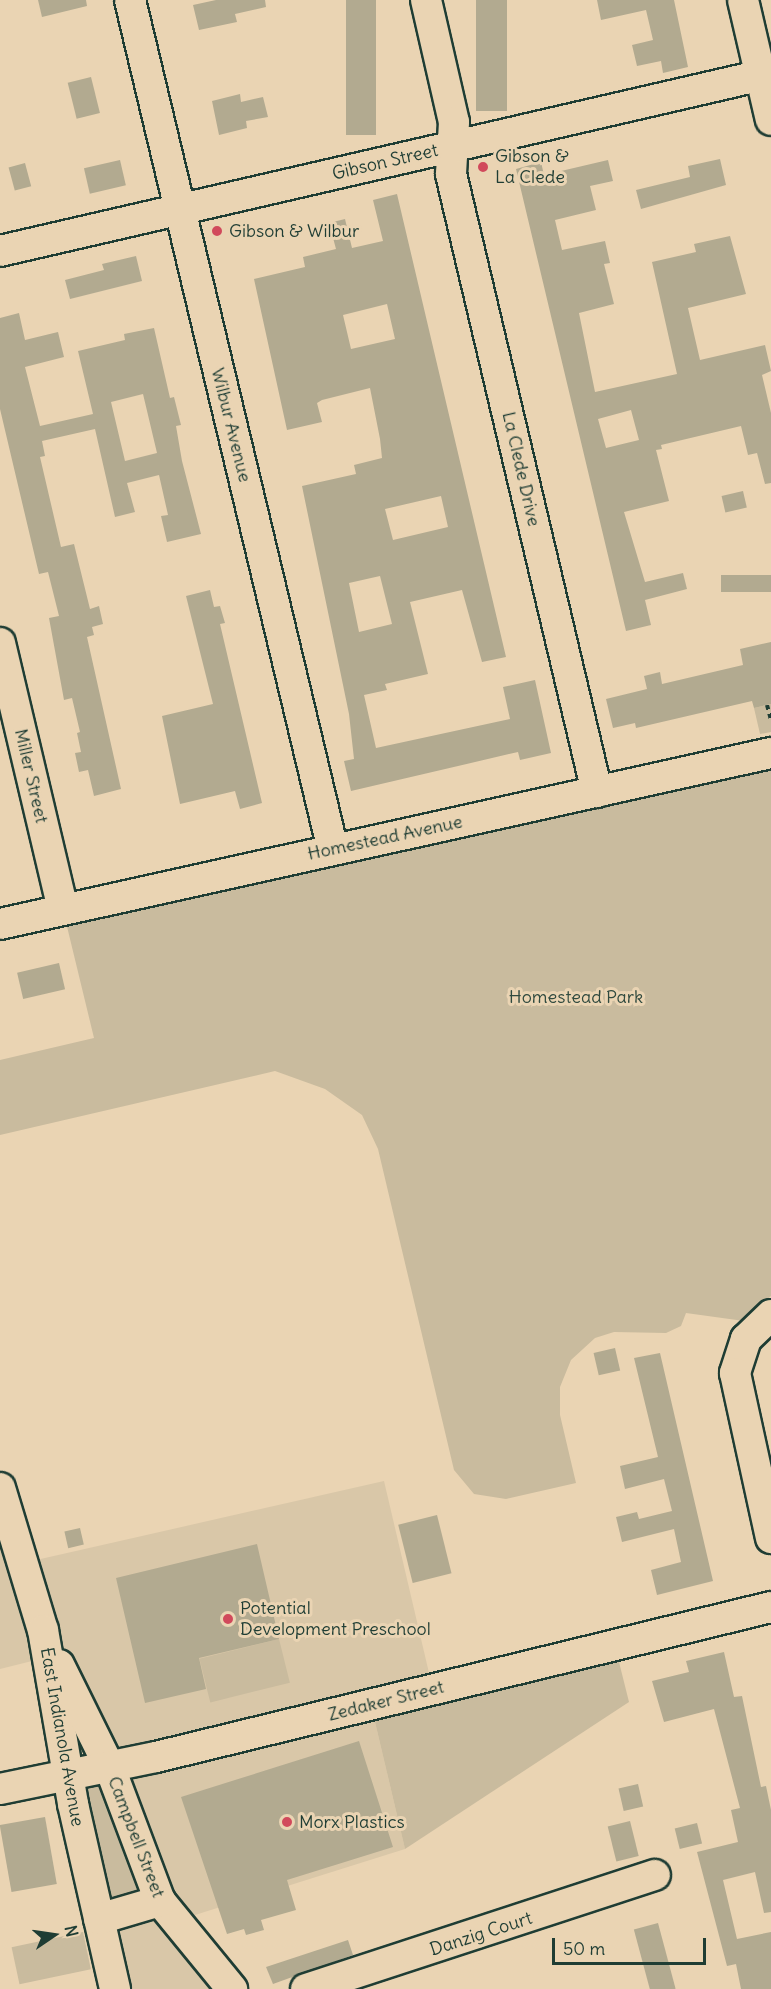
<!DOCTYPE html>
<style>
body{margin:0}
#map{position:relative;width:771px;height:1989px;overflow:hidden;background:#ead4b3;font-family:Delius,sans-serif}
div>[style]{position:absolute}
.built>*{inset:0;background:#d9c7a8}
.green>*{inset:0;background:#c9bb9e;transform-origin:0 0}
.building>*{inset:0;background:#b2aa90;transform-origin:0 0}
.path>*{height:4px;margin-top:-2px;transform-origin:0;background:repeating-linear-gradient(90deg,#1f3d34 0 4.5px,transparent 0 9px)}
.roads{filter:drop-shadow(2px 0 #1f3d34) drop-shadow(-2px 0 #1f3d34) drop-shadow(0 2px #1f3d34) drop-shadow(0 -2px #1f3d34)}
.minor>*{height:30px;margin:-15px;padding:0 15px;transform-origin:15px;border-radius:15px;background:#ead4b3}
.dots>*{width:16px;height:16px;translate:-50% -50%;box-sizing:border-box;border:3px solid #ead4b3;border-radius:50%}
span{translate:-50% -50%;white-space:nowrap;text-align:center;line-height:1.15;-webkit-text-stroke:6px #ead4b3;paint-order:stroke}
.poi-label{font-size:18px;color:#1f3d34}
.left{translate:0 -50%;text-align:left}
.street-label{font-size:18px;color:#1f3d34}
.park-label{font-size:18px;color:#304a3f}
.north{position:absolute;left:24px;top:1905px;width:60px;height:60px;-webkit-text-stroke:4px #ead4b3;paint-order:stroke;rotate:77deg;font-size:16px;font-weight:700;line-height:24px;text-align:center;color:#1f3d34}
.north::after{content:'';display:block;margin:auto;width:21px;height:27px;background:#1f3d34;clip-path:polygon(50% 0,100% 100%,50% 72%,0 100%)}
.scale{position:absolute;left:552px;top:1938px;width:154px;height:27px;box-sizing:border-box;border:3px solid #1f3d34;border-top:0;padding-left:8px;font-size:18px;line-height:21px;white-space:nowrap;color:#1f3d34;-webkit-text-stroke:4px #ead4b3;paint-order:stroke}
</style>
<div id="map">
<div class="built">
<div style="clip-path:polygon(384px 1481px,433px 1690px,371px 1705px,405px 1849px,176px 1921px,232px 1989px,115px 1989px,99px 1919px,159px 1901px,48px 1657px,0 1669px,0 1488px,23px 1563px)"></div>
</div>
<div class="green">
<div style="clip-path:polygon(771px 704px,771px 732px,760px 734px,754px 708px)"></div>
<div style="clip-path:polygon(771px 753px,771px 1296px,744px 1321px,686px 1313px,681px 1326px,666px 1333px,614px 1332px,595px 1338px,571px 1360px,560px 1387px,560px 1415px,576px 1483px,506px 1499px,474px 1494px,454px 1470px,378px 1149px,362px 1115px,325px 1089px,275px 1071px,0 1135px,0 1060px,94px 1038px,63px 910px)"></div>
<div style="left:279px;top:1639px;width:45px;height:82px;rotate:76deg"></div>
<div style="clip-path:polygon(615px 1646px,629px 1702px,405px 1849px,371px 1705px)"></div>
<div style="clip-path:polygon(104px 1769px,160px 1901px,99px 1919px,73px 1804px,84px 1771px)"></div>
<div style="left:83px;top:1932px;width:38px;height:73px;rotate:78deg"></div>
</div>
<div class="building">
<div style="clip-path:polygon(38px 0,86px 0,87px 6px,42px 17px)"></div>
<div style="clip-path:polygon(216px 0,265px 0,266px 7px,235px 14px,237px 22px,199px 30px,193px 5px)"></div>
<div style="left:346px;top:0;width:30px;height:135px"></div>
<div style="left:476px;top:0;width:31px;height:111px"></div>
<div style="clip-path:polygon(597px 0,674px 0,688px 67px,663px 73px,661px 61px,637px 66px,632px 45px,653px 40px,646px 10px,601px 20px)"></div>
<div style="left:91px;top:77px;width:37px;height:24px;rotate:76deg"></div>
<div style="clip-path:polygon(240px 94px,241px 102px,263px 97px,268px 117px,246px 121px,247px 128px,219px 135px,212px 101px)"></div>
<div style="clip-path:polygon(720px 159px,726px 185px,641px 209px,636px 190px,690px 177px,688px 166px)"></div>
<div style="left:120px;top:160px;width:26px;height:37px;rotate:77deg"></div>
<div style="clip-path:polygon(evenodd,608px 160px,613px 181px,590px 186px,596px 210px,555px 220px,562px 250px,605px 241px,610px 263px,604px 264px,614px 304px,579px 313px,595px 392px,677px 374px,652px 262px,696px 252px,694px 244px,730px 236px,746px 294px,688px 308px,700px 360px,765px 345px,771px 371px,762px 375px,771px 413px,771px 483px,765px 484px,757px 453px,748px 455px,741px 426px,661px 445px,662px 449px,656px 450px,669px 501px,624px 512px,645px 582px,683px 573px,687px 589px,645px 600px,651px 625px,626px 631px,516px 169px,541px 162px,544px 175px,608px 160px,631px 410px,639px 440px,606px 448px,598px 419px,631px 410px)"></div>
<div style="left:25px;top:163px;width:24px;height:17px;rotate:75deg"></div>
<div style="clip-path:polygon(evenodd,397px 194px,506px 657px,482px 662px,462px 590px,410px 602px,428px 674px,385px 684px,387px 690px,364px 695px,376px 748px,510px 719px,503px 687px,535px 680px,551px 753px,520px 760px,518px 752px,351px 791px,344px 761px,354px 759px,349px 714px,302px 486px,356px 474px,354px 465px,382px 458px,380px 439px,370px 388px,322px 400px,317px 403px,322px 422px,287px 430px,254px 279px,305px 267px,303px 257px,336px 249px,329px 223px,345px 219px,352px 248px,383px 241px,373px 200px,397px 194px,387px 304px,395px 339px,351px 349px,343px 315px,387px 304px,397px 194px,441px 496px,448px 527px,393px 540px,385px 509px,441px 496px,397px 194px,380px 576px,392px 624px,359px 632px,349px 583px,380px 576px)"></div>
<div style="clip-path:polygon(136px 256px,142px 281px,70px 299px,65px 280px,104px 270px,102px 264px)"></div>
<div style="clip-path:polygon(evenodd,19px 313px,25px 340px,58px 332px,64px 357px,25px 367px,40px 426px,93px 414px,78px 351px,125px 340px,124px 334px,154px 328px,170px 398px,174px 397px,181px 425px,176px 426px,182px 461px,201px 534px,167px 542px,161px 516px,168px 515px,159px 475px,127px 483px,135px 512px,115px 517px,95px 429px,42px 441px,45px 456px,40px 457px,61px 547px,74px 544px,90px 609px,99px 606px,103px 624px,92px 627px,94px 635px,87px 637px,121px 789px,94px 796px,88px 770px,79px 772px,75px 753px,81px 752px,77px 733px,80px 732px,72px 698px,64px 700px,49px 618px,59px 616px,48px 572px,39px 574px,0 409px,0 318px,19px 313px,143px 394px,157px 453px,125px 461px,111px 402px,143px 394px)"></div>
<div style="left:743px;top:491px;width:17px;height:22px;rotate:77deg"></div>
<div style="left:771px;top:575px;width:17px;height:50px;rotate:90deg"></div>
<div style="clip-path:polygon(210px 590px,214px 607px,220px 606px,225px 623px,220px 624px,262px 803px,240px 809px,235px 791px,180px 804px,162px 716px,213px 704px,186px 596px)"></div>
<div style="clip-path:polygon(771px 642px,771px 704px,754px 708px,752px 701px,636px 728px,635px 723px,613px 728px,606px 699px,647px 689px,644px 676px,660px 672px,662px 684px,743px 665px,740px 649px)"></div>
<div style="left:59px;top:963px;width:27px;height:43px;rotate:77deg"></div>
<div style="left:615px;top:1348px;width:23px;height:22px;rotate:77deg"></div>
<div style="clip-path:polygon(660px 1353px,713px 1581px,657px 1595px,651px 1570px,681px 1562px,674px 1529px,622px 1542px,616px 1517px,637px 1512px,639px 1519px,672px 1511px,664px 1479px,625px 1489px,620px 1466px,658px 1457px,634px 1358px)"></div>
<div style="left:437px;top:1515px;width:60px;height:40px;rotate:76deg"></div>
<div style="left:80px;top:1528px;width:17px;height:16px;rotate:77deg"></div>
<div style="clip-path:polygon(257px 1544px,279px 1639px,199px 1658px,206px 1689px,145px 1703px,116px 1578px)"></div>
<div style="clip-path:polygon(724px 1652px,734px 1697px,742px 1696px,761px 1787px,766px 1786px,771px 1810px,771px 1912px,764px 1913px,755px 1872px,723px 1880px,737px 1939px,771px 1932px,771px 1989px,741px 1989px,736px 1964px,727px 1966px,697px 1852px,738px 1842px,731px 1810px,740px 1808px,714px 1709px,664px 1722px,652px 1681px,689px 1672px,686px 1661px)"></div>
<div style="clip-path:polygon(359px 1741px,393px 1847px,287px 1880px,296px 1910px,261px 1920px,264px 1930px,246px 1935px,244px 1929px,227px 1934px,181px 1797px)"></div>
<div style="left:638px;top:1784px;width:23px;height:20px;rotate:77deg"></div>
<div style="left:45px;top:1817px;width:68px;height:46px;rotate:80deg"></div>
<div style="left:630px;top:1821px;width:36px;height:23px;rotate:76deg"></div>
<div style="left:697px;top:1823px;width:21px;height:23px;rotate:76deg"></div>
<div style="left:658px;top:1923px;width:68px;height:25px;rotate:75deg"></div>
<div style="clip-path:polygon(348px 1940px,353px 1955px,273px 1984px,266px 1967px)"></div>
</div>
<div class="path">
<div style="left:767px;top:705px;width:16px;rotate:75deg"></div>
</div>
<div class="roads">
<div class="minor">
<div style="left:130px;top:0;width:874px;rotate:76.57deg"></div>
<div style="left:426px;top:0;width:125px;rotate:77.1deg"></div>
<div style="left:454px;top:122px;width:52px;rotate:93.3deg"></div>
<div style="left:451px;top:174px;width:635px;rotate:76.71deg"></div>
<div style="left:743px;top:0;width:123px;rotate:76.9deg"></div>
<div style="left:0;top:251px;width:791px;rotate:-13deg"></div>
<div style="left:0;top:643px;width:274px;rotate:76.7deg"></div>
<div style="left:0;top:924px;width:790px;rotate:-12.51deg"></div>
<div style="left:771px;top:1315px;width:35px;rotate:136deg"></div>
<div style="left:746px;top:1339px;width:36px;rotate:108deg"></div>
<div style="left:735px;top:1373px;width:169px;rotate:77.7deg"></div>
<div style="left:0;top:1488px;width:148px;rotate:73.2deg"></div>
<div style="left:43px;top:1630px;width:177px;rotate:80.2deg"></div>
<div style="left:73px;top:1804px;width:190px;rotate:77.2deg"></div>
<div style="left:59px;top:1665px;width:115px;rotate:63.7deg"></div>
<div style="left:110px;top:1768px;width:142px;rotate:69.4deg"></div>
<div style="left:160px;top:1901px;width:114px;rotate:50.7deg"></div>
<div style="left:0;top:1789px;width:159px;rotate:-11.6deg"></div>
<div style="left:156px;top:1757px;width:633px;rotate:-13.71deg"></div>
<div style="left:99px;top:1919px;width:64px;rotate:-16.4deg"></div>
<div style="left:306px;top:1989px;width:367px;rotate:-18.1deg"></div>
</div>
</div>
<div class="dots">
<div style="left:483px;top:167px;background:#d1495b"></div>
<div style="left:217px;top:231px;background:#d1495b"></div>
<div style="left:228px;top:1619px;background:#d1495b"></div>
<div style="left:287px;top:1822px;background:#d1495b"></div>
</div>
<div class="poi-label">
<span class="left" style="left:495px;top:167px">Gibson &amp;<br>La Clede</span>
<span class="left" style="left:229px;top:231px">Gibson &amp; Wilbur</span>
<span class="left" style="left:240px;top:1619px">Potential<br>Development Preschool</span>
<span class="left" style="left:299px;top:1822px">Morx Plastics</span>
</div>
<div class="street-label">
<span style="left:385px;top:162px;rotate:-13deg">Gibson Street</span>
<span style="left:231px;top:425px;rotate:76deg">Wilbur Avenue</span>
<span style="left:521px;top:469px;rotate:77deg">La Clede Drive</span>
<span style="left:31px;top:776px;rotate:77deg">Miller Street</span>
<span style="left:385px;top:838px;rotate:-12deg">Homestead Avenue</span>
<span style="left:386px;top:1701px;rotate:-14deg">Zedaker Street</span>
<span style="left:62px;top:1737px;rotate:80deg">East Indianola Avenue</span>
<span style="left:136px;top:1837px;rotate:69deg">Campbell Street</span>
<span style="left:481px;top:1934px;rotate:-18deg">Danzig Court</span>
</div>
<div class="park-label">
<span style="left:576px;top:997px">Homestead Park</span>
</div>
<div class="north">N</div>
<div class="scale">50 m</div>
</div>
